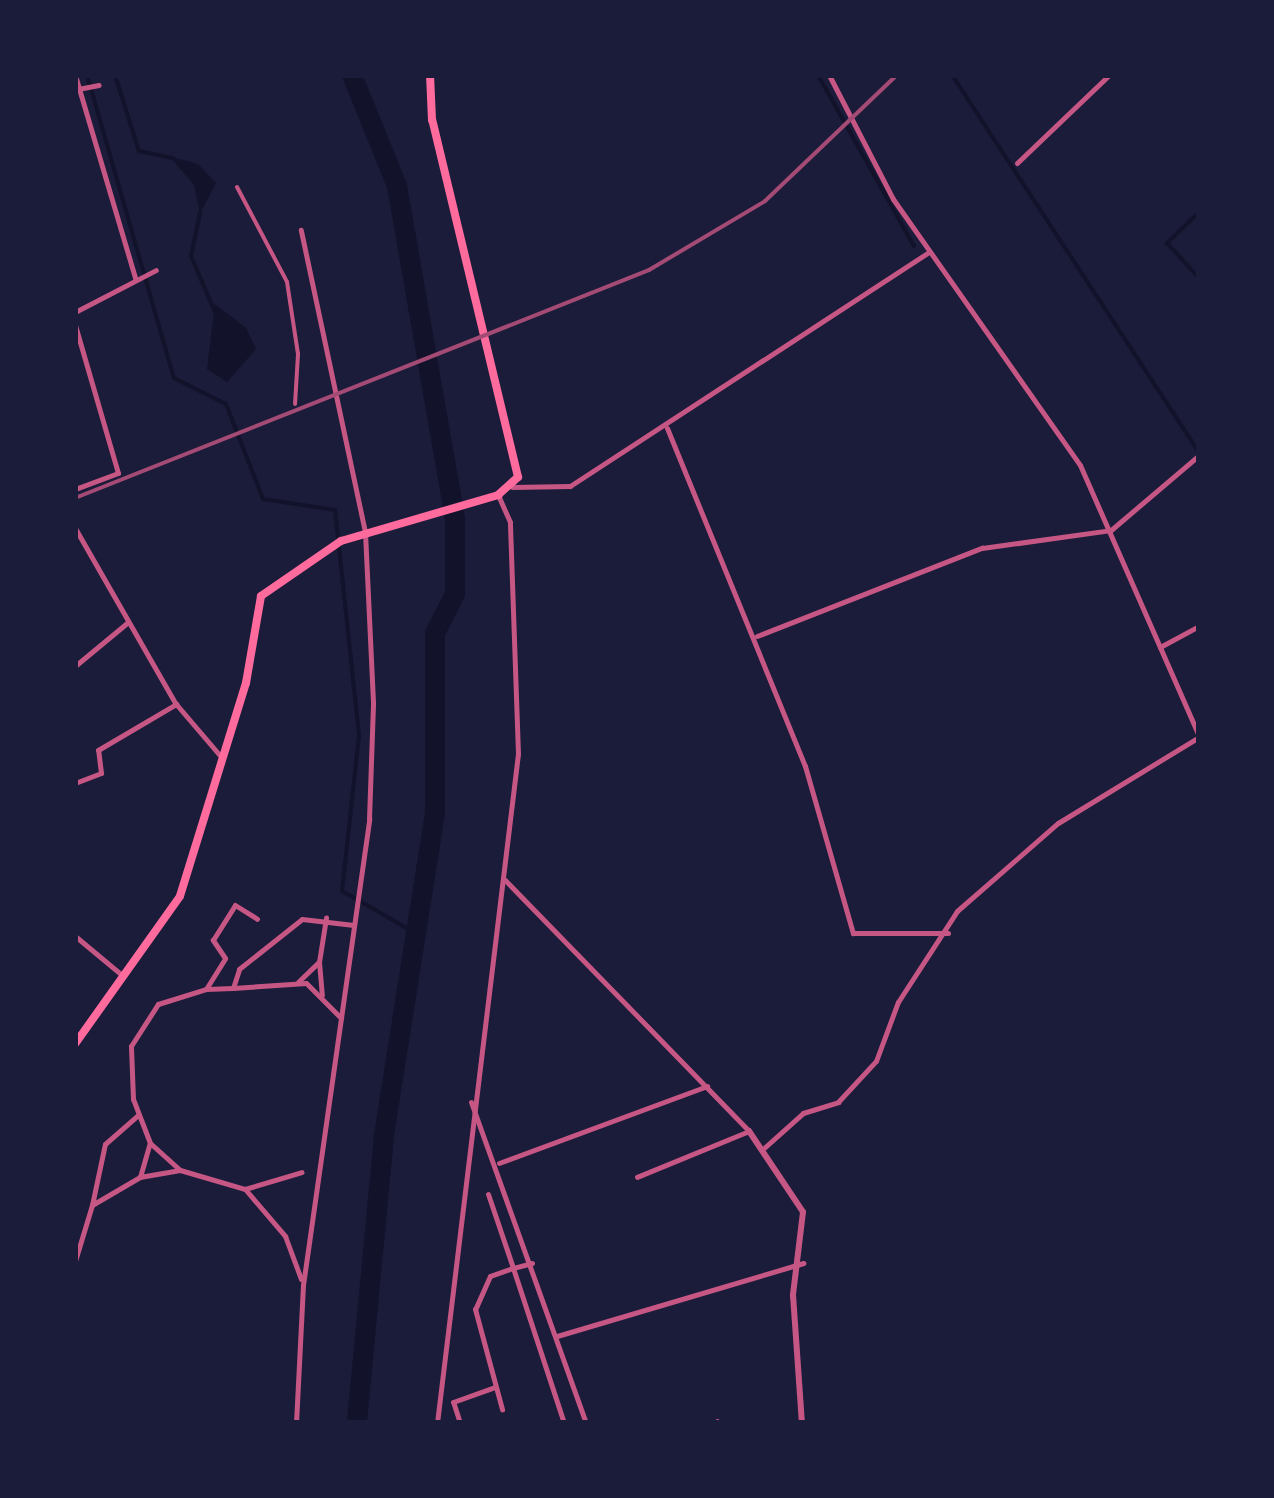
<!DOCTYPE html>
<style>
body{margin:0}
#map{position:relative;width:1274px;height:1498px;overflow:hidden;background:#1b1b3a;font-family:Inter,sans-serif}
div>[style]{position:absolute}
.water>*{inset:0;background:#12122b}
.stream>*{height:4px;margin:-2px;padding:0 2px;transform-origin:2px;border-radius:2px;background:#12122b}
.river>*{height:20px;margin:-10px;padding:0 10px;transform-origin:10px;border-radius:10px;background:#12122b}
.pedestrian>*{height:4px;margin:-2px;padding:0 2px;transform-origin:2px;border-radius:2px;background:#c65784}
.minor>*{height:5px;margin:-2.5px;padding:0 2.5px;transform-origin:2.5px;border-radius:2.5px;background:#c65784}
.tertiary>*{height:6px;margin:-3px;padding:0 3px;transform-origin:3px;border-radius:3px;background:#c65784}
.primary>*{height:8px;margin:-4px;padding:0 4px;transform-origin:4px;border-radius:4px;background:#ff6b9d}
.rail>*{height:4px;margin:-2px;padding:0 2px;transform-origin:2px;border-radius:2px;background:#a44b75}
span{translate:-50% -50%;white-space:nowrap;text-align:center;line-height:1.15;-webkit-text-stroke:10px #1b1b3a;paint-order:stroke}
.frame{position:absolute;inset:0;border:78px solid #1b1b3a;pointer-events:none}
</style>
<div id="map">
<div class="water">
<div style="clip-path:polygon(169px 156px,198px 164px,216px 183px,200px 214px,194px 185px)"></div>
<div style="clip-path:polygon(215px 304px,246px 328px,256px 349px,227px 382px,207px 369px)"></div>
</div>
<div class="stream">
<div style="left:87px;top:75px;width:315px;rotate:74deg"></div>
<div style="left:174px;top:378px;width:58px;rotate:26.6deg"></div>
<div style="left:226px;top:404px;width:102px;rotate:68.7deg"></div>
<div style="left:263px;top:499px;width:73px;rotate:8.7deg"></div>
<div style="left:335px;top:510px;width:226px;rotate:83.9deg"></div>
<div style="left:359px;top:735px;width:157px;rotate:96.2deg"></div>
<div style="left:342px;top:891px;width:86px;rotate:29.8deg"></div>
<div style="left:115px;top:75px;width:80px;rotate:72.5deg"></div>
<div style="left:139px;top:151px;width:35px;rotate:12deg"></div>
<div style="left:818px;top:75px;width:196px;rotate:60.7deg"></div>
<div style="left:952px;top:75px;width:452px;rotate:56.8deg"></div>
<div style="left:1199px;top:212px;width:45px;rotate:135.9deg"></div>
<div style="left:1167px;top:243px;width:47px;rotate:47.6deg"></div>
<div style="left:200px;top:213px;width:44px;rotate:101.8deg"></div>
<div style="left:191px;top:256px;width:59px;rotate:66.9deg"></div>
</div>
<div class="river">
<div style="left:352px;top:75px;width:120px;rotate:67.9deg"></div>
<div style="left:397px;top:186px;width:338px;rotate:80.1deg"></div>
<div style="left:455px;top:519px;width:75px;rotate:90deg"></div>
<div style="left:455px;top:594px;width:44px;rotate:117.1deg"></div>
<div style="left:435px;top:633px;width:180px;rotate:90deg"></div>
<div style="left:435px;top:813px;width:327px;rotate:99deg"></div>
<div style="left:384px;top:1136px;width:288px;rotate:95.4deg"></div>
</div>
<div class="pedestrian">
<div style="left:237px;top:187px;width:107px;rotate:62.2deg"></div>
<div style="left:287px;top:282px;width:73px;rotate:81.3deg"></div>
<div style="left:298px;top:354px;width:50px;rotate:93.4deg"></div>
</div>
<div class="minor">
<div style="left:75px;top:75px;width:212px;rotate:73.5deg"></div>
<div style="left:829px;top:75px;width:140px;rotate:62.7deg"></div>
<div style="left:893px;top:199px;width:325px;rotate:54.9deg"></div>
<div style="left:1080px;top:465px;width:296px;rotate:66.3deg"></div>
<div style="left:1197px;top:75px;width:3px;rotate:45deg"></div>
<div style="left:78px;top:89px;width:21px;rotate:-11deg"></div>
<div style="left:1017px;top:163px;width:127px;rotate:-43.7deg"></div>
<div style="left:75px;top:312px;width:91px;rotate:-27.4deg"></div>
<div style="left:75px;top:325px;width:154px;rotate:73.8deg"></div>
<div style="left:118px;top:473px;width:46px;rotate:159.6deg"></div>
<div style="left:667px;top:428px;width:365px;rotate:67.8deg"></div>
<div style="left:805px;top:766px;width:174px;rotate:74deg"></div>
<div style="left:853px;top:933px;width:95px"></div>
<div style="left:512px;top:487px;width:58px;rotate:-1deg"></div>
<div style="left:570px;top:486px;width:429px;rotate:-33.1deg"></div>
<div style="left:75px;top:528px;width:203px;rotate:60.2deg"></div>
<div style="left:176px;top:704px;width:72px;rotate:49.5deg"></div>
<div style="left:757px;top:636px;width:242px;rotate:-21.4deg"></div>
<div style="left:982px;top:548px;width:130px;rotate:-7.9deg"></div>
<div style="left:1111px;top:530px;width:116px;rotate:-40.4deg"></div>
<div style="left:1160px;top:647px;width:44px;rotate:-28.3deg"></div>
<div style="left:75px;top:666px;width:67px;rotate:-39.6deg"></div>
<div style="left:75px;top:783px;width:28px;rotate:-21deg"></div>
<div style="left:101px;top:773px;width:23px;rotate:-97deg"></div>
<div style="left:98px;top:750px;width:91px;rotate:-30.5deg"></div>
<div style="left:505px;top:880px;width:350px;rotate:45.8deg"></div>
<div style="left:749px;top:1131px;width:121px;rotate:157.7deg"></div>
<div style="left:75px;top:936px;width:62px;rotate:39.8deg"></div>
<div style="left:319px;top:962px;width:45px;rotate:-81deg"></div>
<div style="left:298px;top:982px;width:29px;rotate:-44deg"></div>
<div style="left:319px;top:962px;width:33px;rotate:85deg"></div>
<div style="left:233px;top:988px;width:27px;rotate:178deg"></div>
<div style="left:206px;top:989px;width:36px;rotate:-58deg"></div>
<div style="left:225px;top:958px;width:22px;rotate:-124deg"></div>
<div style="left:213px;top:940px;width:41px;rotate:-57.8deg"></div>
<div style="left:235px;top:905px;width:26px;rotate:32deg"></div>
<div style="left:341px;top:1018px;width:49px;rotate:-135deg"></div>
<div style="left:306px;top:983px;width:73px;rotate:176.1deg"></div>
<div style="left:233px;top:988px;width:20px;rotate:-72deg"></div>
<div style="left:239px;top:969px;width:80px;rotate:-38.4deg"></div>
<div style="left:302px;top:919px;width:52px;rotate:6.6deg"></div>
<div style="left:471px;top:1102px;width:341px;rotate:70.3deg"></div>
<div style="left:150px;top:1143px;width:40px;rotate:42deg"></div>
<div style="left:180px;top:1170px;width:41px;rotate:170.1deg"></div>
<div style="left:140px;top:1177px;width:35px;rotate:-74deg"></div>
<div style="left:150px;top:1143px;width:47px;rotate:-111.1deg"></div>
<div style="left:133px;top:1099px;width:53px;rotate:-92.2deg"></div>
<div style="left:131px;top:1046px;width:50px;rotate:-57.3deg"></div>
<div style="left:158px;top:1004px;width:50px;rotate:-17.4deg"></div>
<div style="left:764px;top:1148px;width:52px;rotate:-41.9deg"></div>
<div style="left:803px;top:1113px;width:37px;rotate:-17deg"></div>
<div style="left:838px;top:1102px;width:56px;rotate:-47.2deg"></div>
<div style="left:876px;top:1061px;width:63px;rotate:-69.6deg"></div>
<div style="left:898px;top:1002px;width:108px;rotate:-57deg"></div>
<div style="left:957px;top:911px;width:134px;rotate:-41.1deg"></div>
<div style="left:1058px;top:823px;width:165px;rotate:-31.4deg"></div>
<div style="left:499px;top:1163px;width:222px;rotate:-20.3deg"></div>
<div style="left:180px;top:1170px;width:68px;rotate:16.3deg"></div>
<div style="left:245px;top:1189px;width:62px;rotate:49.6deg"></div>
<div style="left:285px;top:1236px;width:46px;rotate:69.6deg"></div>
<div style="left:245px;top:1189px;width:59px;rotate:-16.6deg"></div>
<div style="left:488px;top:1194px;width:78px;rotate:71.3deg"></div>
<div style="left:513px;top:1268px;width:24px;rotate:161deg"></div>
<div style="left:490px;top:1276px;width:36px;rotate:114deg"></div>
<div style="left:475px;top:1309px;width:104px;rotate:74.9deg"></div>
<div style="left:92px;top:1205px;width:62px;rotate:-78deg"></div>
<div style="left:105px;top:1144px;width:43px;rotate:-41.2deg"></div>
<div style="left:75px;top:1261px;width:59px;rotate:-73.1deg"></div>
<div style="left:92px;top:1205px;width:56px;rotate:-30.3deg"></div>
<div style="left:532px;top:1263px;width:20px;rotate:165deg"></div>
<div style="left:513px;top:1268px;width:163px;rotate:71.8deg"></div>
<div style="left:557px;top:1336px;width:257px;rotate:-16.5deg"></div>
<div style="left:717px;top:1421px;width:2px;rotate:63deg"></div>
<div style="left:296px;top:1423px;width:138px;rotate:-87.1deg"></div>
<div style="left:303px;top:1285px;width:471px;rotate:-81.9deg"></div>
<div style="left:369px;top:819px;width:117px;rotate:-88deg"></div>
<div style="left:373px;top:702px;width:170px;rotate:-92.7deg"></div>
<div style="left:365px;top:532px;width:309px;rotate:-102deg"></div>
<div style="left:437px;top:1423px;width:674px;rotate:-83.1deg"></div>
<div style="left:518px;top:754px;width:232px;rotate:-92deg"></div>
<div style="left:510px;top:522px;width:30px;rotate:-114deg"></div>
<div style="left:460px;top:1423px;width:22px;rotate:-108deg"></div>
<div style="left:453px;top:1402px;width:45px;rotate:-19.7deg"></div>
</div>
<div class="tertiary">
<div style="left:749px;top:1131px;width:97px;rotate:56.3deg"></div>
<div style="left:803px;top:1212px;width:84px;rotate:96.9deg"></div>
<div style="left:793px;top:1295px;width:128px;rotate:86deg"></div>
</div>
<div class="primary">
<div style="left:75px;top:1044px;width:181px;rotate:-54.6deg"></div>
<div style="left:180px;top:896px;width:223px;rotate:-72.8deg"></div>
<div style="left:246px;top:683px;width:88px;rotate:-80.2deg"></div>
<div style="left:261px;top:596px;width:97px;rotate:-34.5deg"></div>
<div style="left:341px;top:541px;width:164px;rotate:-16.3deg"></div>
<div style="left:498px;top:495px;width:27px;rotate:-42deg"></div>
<div style="left:518px;top:477px;width:367px;rotate:-103.5deg"></div>
<div style="left:432px;top:120px;width:45px;rotate:-92.5deg"></div>
</div>
<div class="rail">
<div style="left:75px;top:498px;width:618px;rotate:-21.66deg"></div>
<div style="left:649px;top:270px;width:135px;rotate:-30.7deg"></div>
<div style="left:765px;top:201px;width:182px;rotate:-43.7deg"></div>
</div>
<div class="frame"></div>
</div>
